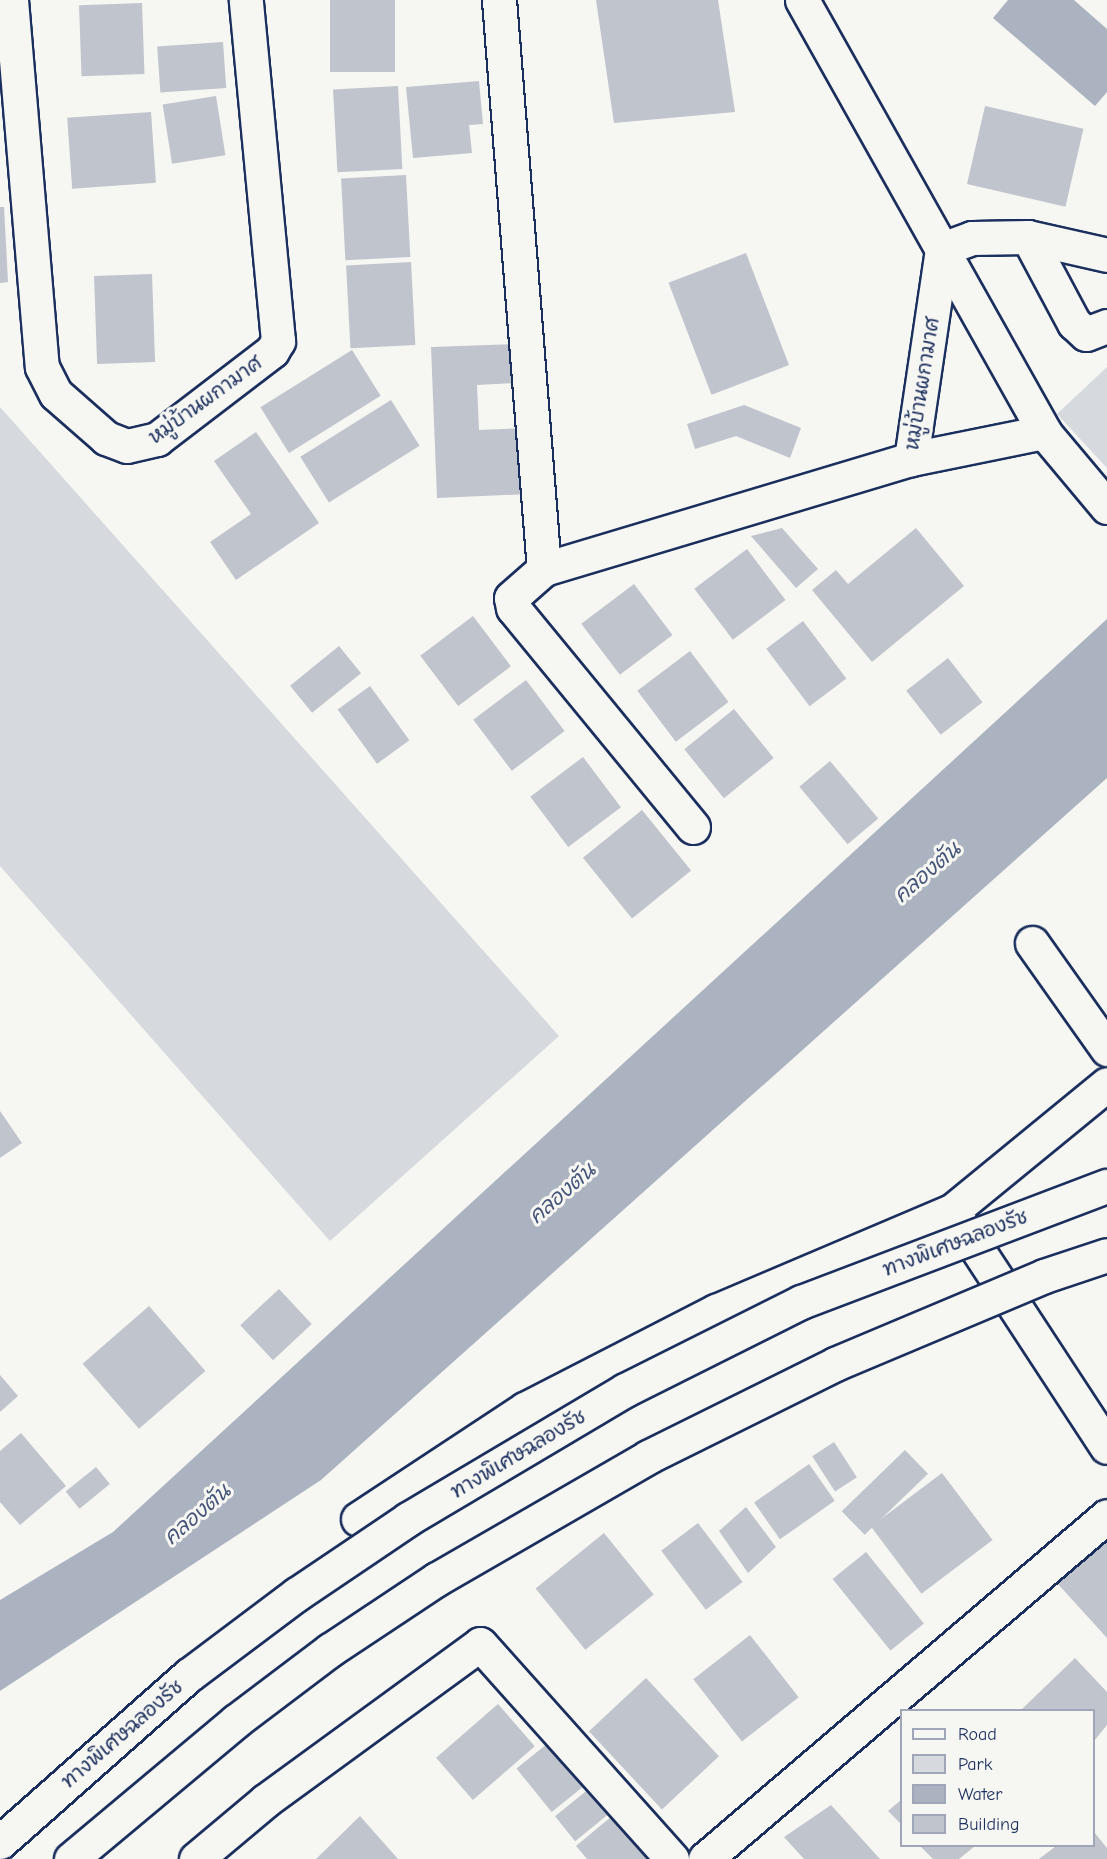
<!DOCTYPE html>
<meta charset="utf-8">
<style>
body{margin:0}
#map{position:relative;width:1107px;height:1859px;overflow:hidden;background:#f6f6f2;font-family:"Comic Neue","Playpen Sans Thai",sans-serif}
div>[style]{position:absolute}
.green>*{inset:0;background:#d6d9dd}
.water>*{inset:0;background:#abb2c0}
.building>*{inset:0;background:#c0c4cd;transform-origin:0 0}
.roads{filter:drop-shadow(2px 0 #1b2f5e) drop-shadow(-2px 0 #1b2f5e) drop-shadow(0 2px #1b2f5e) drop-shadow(0 -2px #1b2f5e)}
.street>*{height:33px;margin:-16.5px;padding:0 16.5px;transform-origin:16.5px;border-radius:16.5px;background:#f6f6f2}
.bridges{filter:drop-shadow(2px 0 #1b2f5e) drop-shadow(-2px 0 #1b2f5e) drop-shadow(0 2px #1b2f5e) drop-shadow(0 -2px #1b2f5e)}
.highway-bridge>*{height:33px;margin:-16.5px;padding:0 16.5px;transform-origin:16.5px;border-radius:16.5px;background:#f6f6f2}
span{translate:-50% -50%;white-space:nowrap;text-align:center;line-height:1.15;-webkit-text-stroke:6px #f6f6f2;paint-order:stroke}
.street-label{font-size:20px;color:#1b2f5e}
.water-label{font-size:21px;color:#46567b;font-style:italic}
.legend{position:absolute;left:900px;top:1709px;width:195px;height:138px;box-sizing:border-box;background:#f6f6f2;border:2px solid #9ea6b7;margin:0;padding:8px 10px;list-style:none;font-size:18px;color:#1b2f5e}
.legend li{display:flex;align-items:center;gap:12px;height:30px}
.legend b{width:30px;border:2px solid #9ea6b7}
</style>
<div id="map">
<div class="green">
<div style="clip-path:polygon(1107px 367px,1107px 468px,1057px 414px)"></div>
<div style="clip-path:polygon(0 407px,559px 1036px,330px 1241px,0 866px)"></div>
</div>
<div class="water">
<div style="clip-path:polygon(1008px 0,1074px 0,1107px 29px,1107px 92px,1095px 106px,993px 18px)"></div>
<div style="clip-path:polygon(1107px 619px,1107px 778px,321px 1480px,0 1691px,0 1600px,113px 1532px)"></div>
</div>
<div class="building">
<div style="left:330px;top:0;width:65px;height:72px"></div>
<div style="clip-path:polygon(596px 0,718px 0,735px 112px,614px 123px)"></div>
<div style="left:142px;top:3px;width:71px;height:63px;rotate:88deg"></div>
<div style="left:223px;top:42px;width:46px;height:66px;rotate:86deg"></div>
<div style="clip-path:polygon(479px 81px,483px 124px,469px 125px,472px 153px,413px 158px,406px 87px)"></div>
<div style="left:398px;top:86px;width:83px;height:65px;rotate:87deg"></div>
<div style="left:216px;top:96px;width:60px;height:54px;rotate:81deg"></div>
<div style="left:985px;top:106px;width:101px;height:80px;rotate:13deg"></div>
<div style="left:151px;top:112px;width:71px;height:84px;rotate:86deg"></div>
<div style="left:406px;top:175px;width:82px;height:65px;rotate:87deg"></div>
<div style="clip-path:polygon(0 207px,4px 207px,8px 282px,0 283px)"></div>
<div style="left:746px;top:253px;width:120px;height:83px;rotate:69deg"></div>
<div style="left:411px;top:262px;width:83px;height:65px;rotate:87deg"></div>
<div style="left:152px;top:274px;width:88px;height:58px;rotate:88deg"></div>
<div style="clip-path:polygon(515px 344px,516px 383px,477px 385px,479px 430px,526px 428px,528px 494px,437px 498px,431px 347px)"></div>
<div style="left:352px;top:350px;width:54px;height:108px;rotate:58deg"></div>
<div style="left:391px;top:400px;width:54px;height:107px;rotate:58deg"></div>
<div style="clip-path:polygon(744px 405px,801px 428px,790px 458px,736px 436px,695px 449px,687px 424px)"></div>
<div style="clip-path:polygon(256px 432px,319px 523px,236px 580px,210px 542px,251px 514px,214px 461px)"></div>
<div style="clip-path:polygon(782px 528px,818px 569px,796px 588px,751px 536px)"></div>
<div style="clip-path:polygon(916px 528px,964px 586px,872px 662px,812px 590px,836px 570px,848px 584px)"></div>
<div style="left:747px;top:549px;width:64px;height:66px;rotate:53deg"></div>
<div style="left:634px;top:584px;width:64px;height:66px;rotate:53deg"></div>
<div style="left:473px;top:616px;width:63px;height:66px;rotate:53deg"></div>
<div style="left:803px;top:621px;width:72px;height:46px;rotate:53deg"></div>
<div style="left:339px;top:646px;width:35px;height:63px;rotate:51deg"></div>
<div style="left:690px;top:651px;width:64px;height:66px;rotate:53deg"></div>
<div style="left:948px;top:658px;width:56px;height:53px;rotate:52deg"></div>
<div style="left:526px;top:680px;width:64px;height:66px;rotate:53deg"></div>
<div style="left:370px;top:686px;width:67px;height:40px;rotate:54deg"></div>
<div style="left:734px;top:709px;width:63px;height:64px;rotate:51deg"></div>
<div style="left:583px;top:757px;width:63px;height:66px;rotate:53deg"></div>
<div style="left:830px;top:761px;width:75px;height:40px;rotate:50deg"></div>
<div style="left:642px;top:810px;width:78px;height:76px;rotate:51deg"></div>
<div style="clip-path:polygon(0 1111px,22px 1143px,0 1158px)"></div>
<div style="left:279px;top:1289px;width:48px;height:53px;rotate:47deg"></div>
<div style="left:149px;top:1306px;width:86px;height:88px;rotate:49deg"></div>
<div style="clip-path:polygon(0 1375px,18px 1396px,0 1412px)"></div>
<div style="clip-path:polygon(21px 1433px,66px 1486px,20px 1525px,0 1502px,0 1451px)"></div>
<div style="left:834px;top:1442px;width:42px;height:26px;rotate:57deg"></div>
<div style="left:905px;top:1450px;width:33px;height:88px;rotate:46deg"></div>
<div style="left:809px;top:1464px;width:45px;height:67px;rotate:55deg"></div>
<div style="left:96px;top:1467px;width:22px;height:39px;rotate:51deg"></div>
<div style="left:942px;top:1473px;width:84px;height:89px;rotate:53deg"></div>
<div style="clip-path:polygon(746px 1507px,776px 1547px,748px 1573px,719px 1531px)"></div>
<div style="left:698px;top:1523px;width:74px;height:46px;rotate:53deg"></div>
<div style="clip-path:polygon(1107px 1526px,1107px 1638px,1048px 1573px)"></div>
<div style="left:604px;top:1533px;width:79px;height:88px;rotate:51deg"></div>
<div style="left:866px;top:1552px;width:92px;height:43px;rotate:51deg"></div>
<div style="left:750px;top:1635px;width:79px;height:72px;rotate:52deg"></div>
<div style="clip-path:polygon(1075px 1658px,1107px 1692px,1107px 1725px,1094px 1741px,1094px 1710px,1021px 1710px)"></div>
<div style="left:646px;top:1678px;width:107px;height:78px;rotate:47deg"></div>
<div style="left:498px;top:1704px;width:56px;height:82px;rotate:49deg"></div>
<div style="left:553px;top:1739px;width:56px;height:47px;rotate:51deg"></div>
<div style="left:590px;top:1788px;width:32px;height:45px;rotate:51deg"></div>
<div style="clip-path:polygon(902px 1799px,902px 1825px,888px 1811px)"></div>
<div style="clip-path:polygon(831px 1805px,880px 1859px,804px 1859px,784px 1837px)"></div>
<div style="clip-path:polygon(360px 1816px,398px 1859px,316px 1859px)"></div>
<div style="clip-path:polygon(612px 1816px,650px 1859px,587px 1859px,576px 1846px)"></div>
<div style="clip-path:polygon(1094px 1832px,1107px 1848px,1107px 1859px,1039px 1859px,1056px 1846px,1094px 1846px)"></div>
<div style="clip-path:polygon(920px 1846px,975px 1846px,959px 1859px,933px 1859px)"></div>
</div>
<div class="roads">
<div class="street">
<div style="left:11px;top:0;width:368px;rotate:85.2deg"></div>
<div style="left:42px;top:367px;width:30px;rotate:63deg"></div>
<div style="left:56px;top:394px;width:67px;rotate:41.3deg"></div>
<div style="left:106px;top:438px;width:22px;rotate:21deg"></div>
<div style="left:127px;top:446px;width:31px;rotate:-13deg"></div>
<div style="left:157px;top:439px;width:145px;rotate:-37.4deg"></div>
<div style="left:272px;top:351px;width:12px;rotate:-59deg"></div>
<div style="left:278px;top:341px;width:342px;rotate:-95.4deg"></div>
<div style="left:499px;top:0;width:571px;rotate:85.48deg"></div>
<div style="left:802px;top:0;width:495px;rotate:60.7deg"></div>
<div style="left:1044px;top:432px;width:98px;rotate:50deg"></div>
<div style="left:1028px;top:237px;width:98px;rotate:61.9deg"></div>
<div style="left:1074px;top:323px;width:16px;rotate:43deg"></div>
<div style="left:1086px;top:334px;width:22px;rotate:-21deg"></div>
<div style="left:942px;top:249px;width:32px;rotate:-20deg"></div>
<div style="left:972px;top:238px;width:56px;rotate:-1deg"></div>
<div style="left:1028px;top:237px;width:81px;rotate:12.8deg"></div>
<div style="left:911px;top:459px;width:136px;rotate:-11.5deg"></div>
<div style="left:693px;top:827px;width:283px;rotate:-129.4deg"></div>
<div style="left:513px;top:608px;width:10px;rotate:-101deg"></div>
<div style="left:511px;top:598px;width:44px;rotate:-41.3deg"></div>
<div style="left:544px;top:569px;width:383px;rotate:-16.7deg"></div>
<div style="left:911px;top:459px;width:212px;rotate:-81.6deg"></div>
<div style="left:1032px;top:943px;width:130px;rotate:54.7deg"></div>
<div style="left:955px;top:1215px;width:277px;rotate:56.8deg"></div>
<div style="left:358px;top:1519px;width:200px;rotate:-33.4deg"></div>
<div style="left:525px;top:1409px;width:215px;rotate:-27.2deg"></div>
<div style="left:716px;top:1311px;width:256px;rotate:-23deg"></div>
<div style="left:952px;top:1211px;width:200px;rotate:-39.3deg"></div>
<div style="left:196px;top:1859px;width:90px;rotate:-40deg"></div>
<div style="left:265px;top:1801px;width:266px;rotate:-36.1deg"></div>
<div style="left:480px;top:1644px;width:288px;rotate:48.2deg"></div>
<div style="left:705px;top:1859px;width:528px;rotate:-40.47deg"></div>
</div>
</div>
<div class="bridges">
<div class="highway-bridge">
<div style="left:0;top:1842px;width:252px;rotate:-41.5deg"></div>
<div style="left:189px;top:1675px;width:135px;rotate:-36.9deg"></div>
<div style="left:297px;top:1594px;width:134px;rotate:-34deg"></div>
<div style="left:408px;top:1519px;width:252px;rotate:-30.7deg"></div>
<div style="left:625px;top:1390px;width:197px;rotate:-26.6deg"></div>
<div style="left:801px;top:1302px;width:327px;rotate:-20.8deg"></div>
<div style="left:71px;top:1859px;width:215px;rotate:-39.9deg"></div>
<div style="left:236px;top:1721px;width:118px;rotate:-37.1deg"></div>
<div style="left:330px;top:1650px;width:128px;rotate:-33.6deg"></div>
<div style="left:437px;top:1579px;width:244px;rotate:-30deg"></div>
<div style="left:648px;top:1457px;width:209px;rotate:-26.4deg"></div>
<div style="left:835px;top:1364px;width:227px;rotate:-22.8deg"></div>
<div style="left:1044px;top:1276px;width:66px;rotate:-18.4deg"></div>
</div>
</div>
<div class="street-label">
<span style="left:922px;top:384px;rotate:-81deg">หมู่บ้านผกามาศ</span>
<span style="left:205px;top:400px;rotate:-36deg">หมู่บ้านผกามาศ</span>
<span style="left:955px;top:1243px;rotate:-21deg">ทางพิเศษฉลองรัช</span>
<span style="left:518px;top:1454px;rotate:-31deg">ทางพิเศษฉลองรัช</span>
<span style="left:122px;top:1734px;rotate:-41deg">ทางพิเศษฉลองรัช</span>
</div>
<div class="water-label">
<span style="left:927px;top:872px;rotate:-41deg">คลองตัน</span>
<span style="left:562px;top:1193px;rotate:-41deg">คลองตัน</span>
<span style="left:197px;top:1514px;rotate:-41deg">คลองตัน</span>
</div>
<ul class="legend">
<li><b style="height:8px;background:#f6f6f2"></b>Road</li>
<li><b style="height:16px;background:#d6d9dd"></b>Park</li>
<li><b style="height:16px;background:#abb2c0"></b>Water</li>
<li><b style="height:16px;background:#c0c4cd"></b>Building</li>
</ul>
</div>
